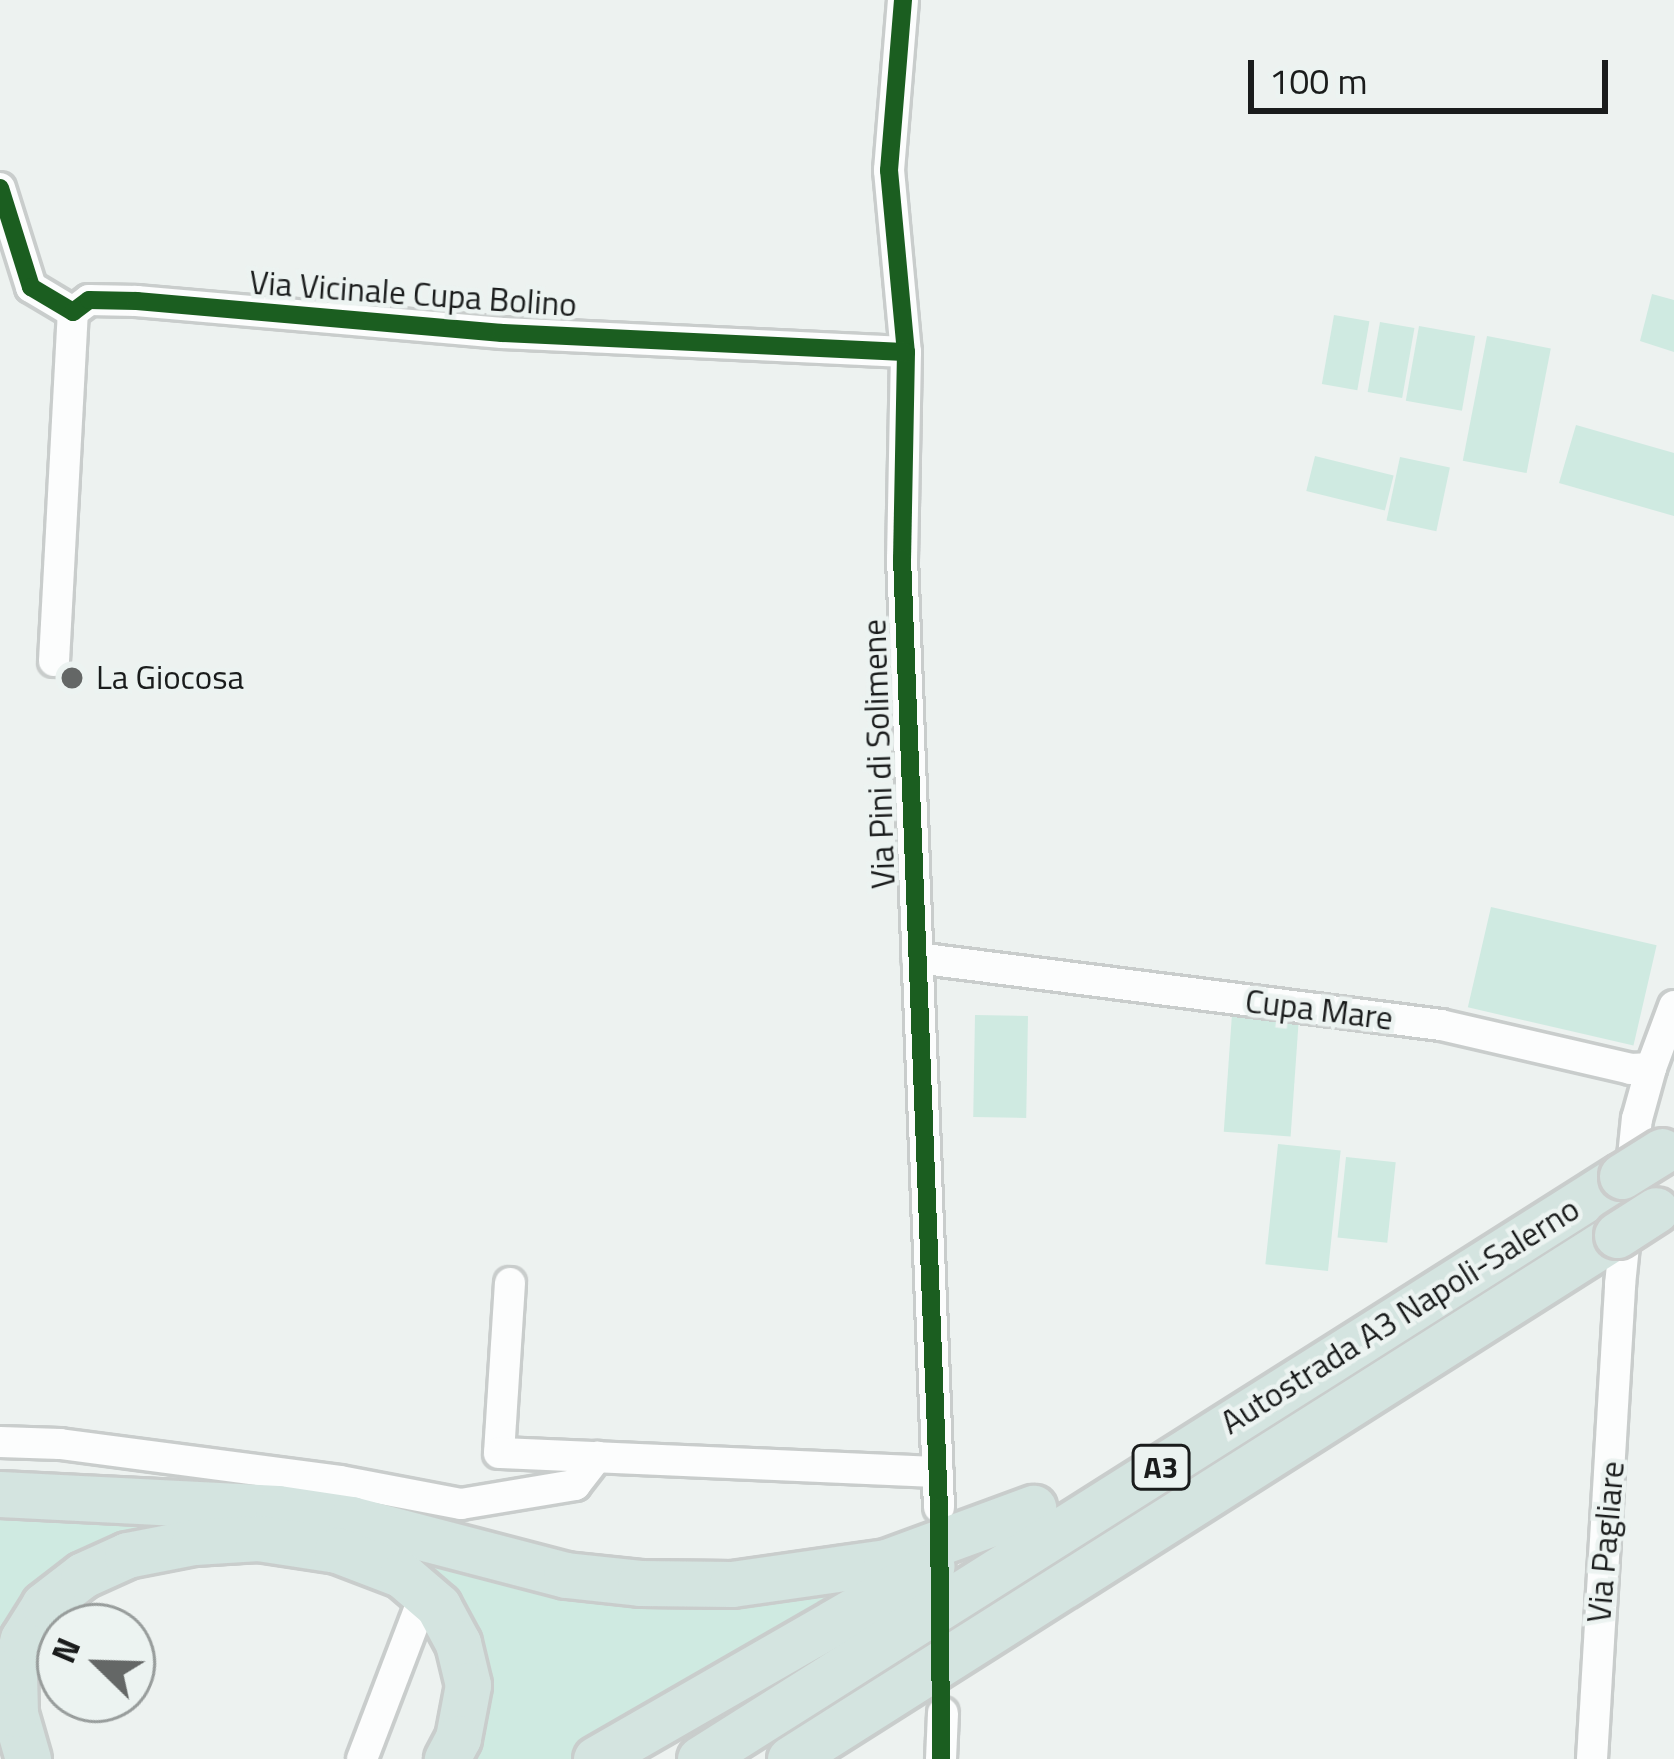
<!DOCTYPE html>
<style>
body{margin:0}
#map{position:relative;width:1674px;height:1759px;overflow:hidden;background:#edf2f0;font-family:"Titillium Web",sans-serif}
div>[style]{position:absolute}
.green>*{inset:0;background:#cfeae1;transform-origin:0 0}
.roads{filter:drop-shadow(3px 0 #c9cdcc) drop-shadow(-3px 0 #c9cdcc) drop-shadow(0 3px #c9cdcc) drop-shadow(0 -3px #c9cdcc)}
.minor>*{height:30px;margin:-15px;padding:0 15px;transform-origin:15px;border-radius:15px;background:#fcfdfd}
.highway>*{height:45px;margin:-22.5px;padding:0 22.5px;transform-origin:22.5px;border-radius:22.5px;background:#d4e4e0}
.bridges{filter:drop-shadow(3px 0 #cbcdcc) drop-shadow(-3px 0 #cbcdcc) drop-shadow(0 3px #cbcdcc) drop-shadow(0 -3px #cbcdcc)}
.highway-bridge>*{height:45px;margin:-22.5px;padding:0 22.5px;transform-origin:22.5px;border-radius:22.5px;background:#d4e4e0}
.cycleway>*{height:18px;margin:-9px;padding:0 9px;transform-origin:9px;border-radius:9px;background:#1b5e20}
.dots>*{width:33px;height:33px;translate:-50% -50%;box-sizing:border-box;border:6px solid #ecf3f1;border-radius:50%}
span{translate:-50% -50%;white-space:nowrap;text-align:center;line-height:1.15;-webkit-text-stroke:9px #ecf3f1;paint-order:stroke}
.shield-label span{padding:3px 9px;background:#ecf3f1;border:3px solid;border-radius:9px;-webkit-text-stroke-width:0}
.shield-label{font-size:30px;color:#1a1c1c;font-weight:700}
.street-label{font-size:33px;color:#1a1c1c}
.poi-label{font-size:33px;color:#1a1c1c}
.left{translate:0 -50%;text-align:left}
.north{position:absolute;left:36px;top:1603px;width:120px;height:120px;box-sizing:border-box;background:#ecf3f1;border:3px solid #989d9c;border-radius:50%;rotate:293deg;font-size:33px;font-weight:700;line-height:48px;text-align:center;color:#1a1c1c}
.north::after{content:'';display:block;margin:auto;width:42px;height:54px;background:#646766;clip-path:polygon(50% 0,100% 100%,50% 72%,0 100%)}
.scale{position:absolute;left:1248px;top:60px;width:360px;height:54px;box-sizing:border-box;border:6px solid #1a1c1c;border-top:0;padding-left:15px;font-size:36px;line-height:42px;white-space:nowrap;color:#1a1c1c;-webkit-text-stroke:9px #ecf3f1;paint-order:stroke}
</style>
<div id="map">
<div class="green">
<div style="clip-path:polygon(1652px 294px,1674px 300px,1674px 352px,1640px 341px)"></div>
<div style="left:1334px;top:315px;width:36px;height:70px;rotate:10deg"></div>
<div style="left:1380px;top:322px;width:35px;height:71px;rotate:10deg"></div>
<div style="left:1419px;top:326px;width:57px;height:76px;rotate:10deg"></div>
<div style="left:1487px;top:336px;width:65px;height:127px;rotate:11deg"></div>
<div style="clip-path:polygon(1576px 425px,1674px 453px,1674px 516px,1559px 483px)"></div>
<div style="left:1315px;top:456px;width:81px;height:36px;rotate:14deg"></div>
<div style="left:1400px;top:457px;width:51px;height:65px;rotate:12deg"></div>
<div style="left:1491px;top:907px;width:170px;height:103px;rotate:13deg"></div>
<div style="left:1232px;top:1014px;width:67px;height:118px;rotate:4deg"></div>
<div style="left:975px;top:1015px;width:53px;height:102px;rotate:1deg"></div>
<div style="left:1278px;top:1144px;width:63px;height:121px;rotate:6deg"></div>
<div style="left:1346px;top:1157px;width:50px;height:81px;rotate:6deg"></div>
<div style="clip-path:polygon(0 1508px,391px 1539px,867px 1583px,574px 1759px,460px 1759px,429px 1581px,138px 1541px,0 1654px)"></div>
</div>
<div class="roads">
<div class="minor">
<div style="left:903px;top:0;width:171px;rotate:94.7deg"></div>
<div style="left:889px;top:170px;width:183px;rotate:84.7deg"></div>
<div style="left:906px;top:352px;width:206px;rotate:91.1deg"></div>
<div style="left:902px;top:558px;width:950px;rotate:87.77deg"></div>
<div style="left:0;top:188px;width:104px;rotate:72.6deg"></div>
<div style="left:31px;top:287px;width:49px;rotate:30.8deg"></div>
<div style="left:73px;top:312px;width:20px;rotate:-37deg"></div>
<div style="left:89px;top:300px;width:48px;rotate:1.2deg"></div>
<div style="left:137px;top:301px;width:366px;rotate:5deg"></div>
<div style="left:502px;top:333px;width:404px;rotate:2.7deg"></div>
<div style="left:54px;top:661px;width:350px;rotate:-86.9deg"></div>
<div style="left:917px;top:958px;width:528px;rotate:7.29deg"></div>
<div style="left:1441px;top:1025px;width:195px;rotate:13deg"></div>
<div style="left:1631px;top:1069px;width:20px;rotate:-3deg"></div>
<div style="left:1651px;top:1068px;width:66px;rotate:-69.6deg"></div>
<div style="left:510px;top:1283px;width:170px;rotate:93.7deg"></div>
<div style="left:499px;top:1453px;width:439px;rotate:2.5deg"></div>
<div style="left:0;top:1442px;width:60px;rotate:1.9deg"></div>
<div style="left:60px;top:1444px;width:282px;rotate:7.5deg"></div>
<div style="left:340px;top:1481px;width:123px;rotate:10.8deg"></div>
<div style="left:461px;top:1504px;width:116px;rotate:-9.5deg"></div>
<div style="left:575px;top:1485px;width:36px;rotate:-52deg"></div>
<div style="left:362px;top:1759px;width:160px;rotate:-69.1deg"></div>
<div style="left:941px;top:1759px;width:46px;rotate:-87.5deg"></div>
<div style="left:1592px;top:1759px;width:475px;rotate:-86.6deg"></div>
<div style="left:1620px;top:1285px;width:167px;rotate:-84.2deg"></div>
<div style="left:1637px;top:1119px;width:53px;rotate:-74.6deg"></div>
</div>
<div class="highway">
<div style="left:0;top:1494px;width:278px;rotate:2.9deg"></div>
<div style="left:278px;top:1508px;width:74px;rotate:8.6deg"></div>
<div style="left:351px;top:1519px;width:222px;rotate:14.6deg"></div>
<div style="left:566px;top:1575px;width:74px;rotate:6.2deg"></div>
<div style="left:640px;top:1583px;width:92px;rotate:0.6deg"></div>
<div style="left:732px;top:1584px;width:156px;rotate:-8.1deg"></div>
<div style="left:886px;top:1562px;width:157px;rotate:-20.2deg"></div>
<div style="left:28px;top:1759px;width:47px;rotate:-106.1deg"></div>
<div style="left:15px;top:1714px;width:42px;rotate:-91.4deg"></div>
<div style="left:14px;top:1672px;width:34px;rotate:-75deg"></div>
<div style="left:23px;top:1639px;width:40px;rotate:-58deg"></div>
<div style="left:44px;top:1605px;width:49px;rotate:-37.6deg"></div>
<div style="left:83px;top:1575px;width:48px;rotate:-24.4deg"></div>
<div style="left:127px;top:1555px;width:68px;rotate:-11deg"></div>
<div style="left:194px;top:1542px;width:64px;rotate:-3.6deg"></div>
<div style="left:258px;top:1538px;width:80px;rotate:8.6deg"></div>
<div style="left:337px;top:1550px;width:70px;rotate:21deg"></div>
<div style="left:402px;top:1575px;width:48px;rotate:40.7deg"></div>
<div style="left:438px;top:1606px;width:42px;rotate:61.6deg"></div>
<div style="left:458px;top:1643px;width:43px;rotate:76.6deg"></div>
<div style="left:468px;top:1685px;width:54px;rotate:100.7deg"></div>
<div style="left:458px;top:1738px;width:24px;rotate:118deg"></div>
<div style="left:596px;top:1759px;width:387px;rotate:-29.9deg"></div>
<div style="left:700px;top:1759px;width:1091px;rotate:-32.31deg"></div>
<div style="left:790px;top:1759px;width:979px;rotate:-32.36deg"></div>
</div>
</div>
<div class="bridges">
<div class="highway-bridge">
<div style="left:1622px;top:1176px;width:47px;rotate:-32deg"></div>
<div style="left:1617px;top:1235px;width:46px;rotate:-32.7deg"></div>
</div>
</div>
<div class="cycleway">
<div style="left:903px;top:0;width:171px;rotate:94.7deg"></div>
<div style="left:889px;top:170px;width:183px;rotate:84.7deg"></div>
<div style="left:906px;top:352px;width:206px;rotate:91.1deg"></div>
<div style="left:902px;top:558px;width:950px;rotate:87.77deg"></div>
<div style="left:939px;top:1507px;width:252px;rotate:89.5deg"></div>
<div style="left:0;top:188px;width:104px;rotate:72.6deg"></div>
<div style="left:31px;top:287px;width:49px;rotate:30.8deg"></div>
<div style="left:73px;top:312px;width:20px;rotate:-37deg"></div>
<div style="left:89px;top:300px;width:48px;rotate:1.2deg"></div>
<div style="left:137px;top:301px;width:366px;rotate:5deg"></div>
<div style="left:502px;top:333px;width:404px;rotate:2.7deg"></div>
</div>
<div class="dots">
<div style="left:72px;top:678px;background:#646766"></div>
</div>
<div class="shield-label">
<span style="left:1161px;top:1467px">A3</span>
</div>
<div class="street-label">
<span style="left:413px;top:294px;rotate:4deg">Via Vicinale Cupa Bolino</span>
<span style="left:879px;top:754px;rotate:-92deg">Via Pini di Solimene</span>
<span style="left:1319px;top:1010px;rotate:7deg">Cupa Mare</span>
<span style="left:1400px;top:1316px;rotate:-32deg">Autostrada A3 Napoli-Salerno</span>
<span style="left:1606px;top:1542px;rotate:-85deg">Via Pagliare</span>
</div>
<div class="poi-label">
<span class="left" style="left:96px;top:678px">La Giocosa</span>
</div>
<div class="north">N</div>
<div class="scale">100 m</div>
</div>
